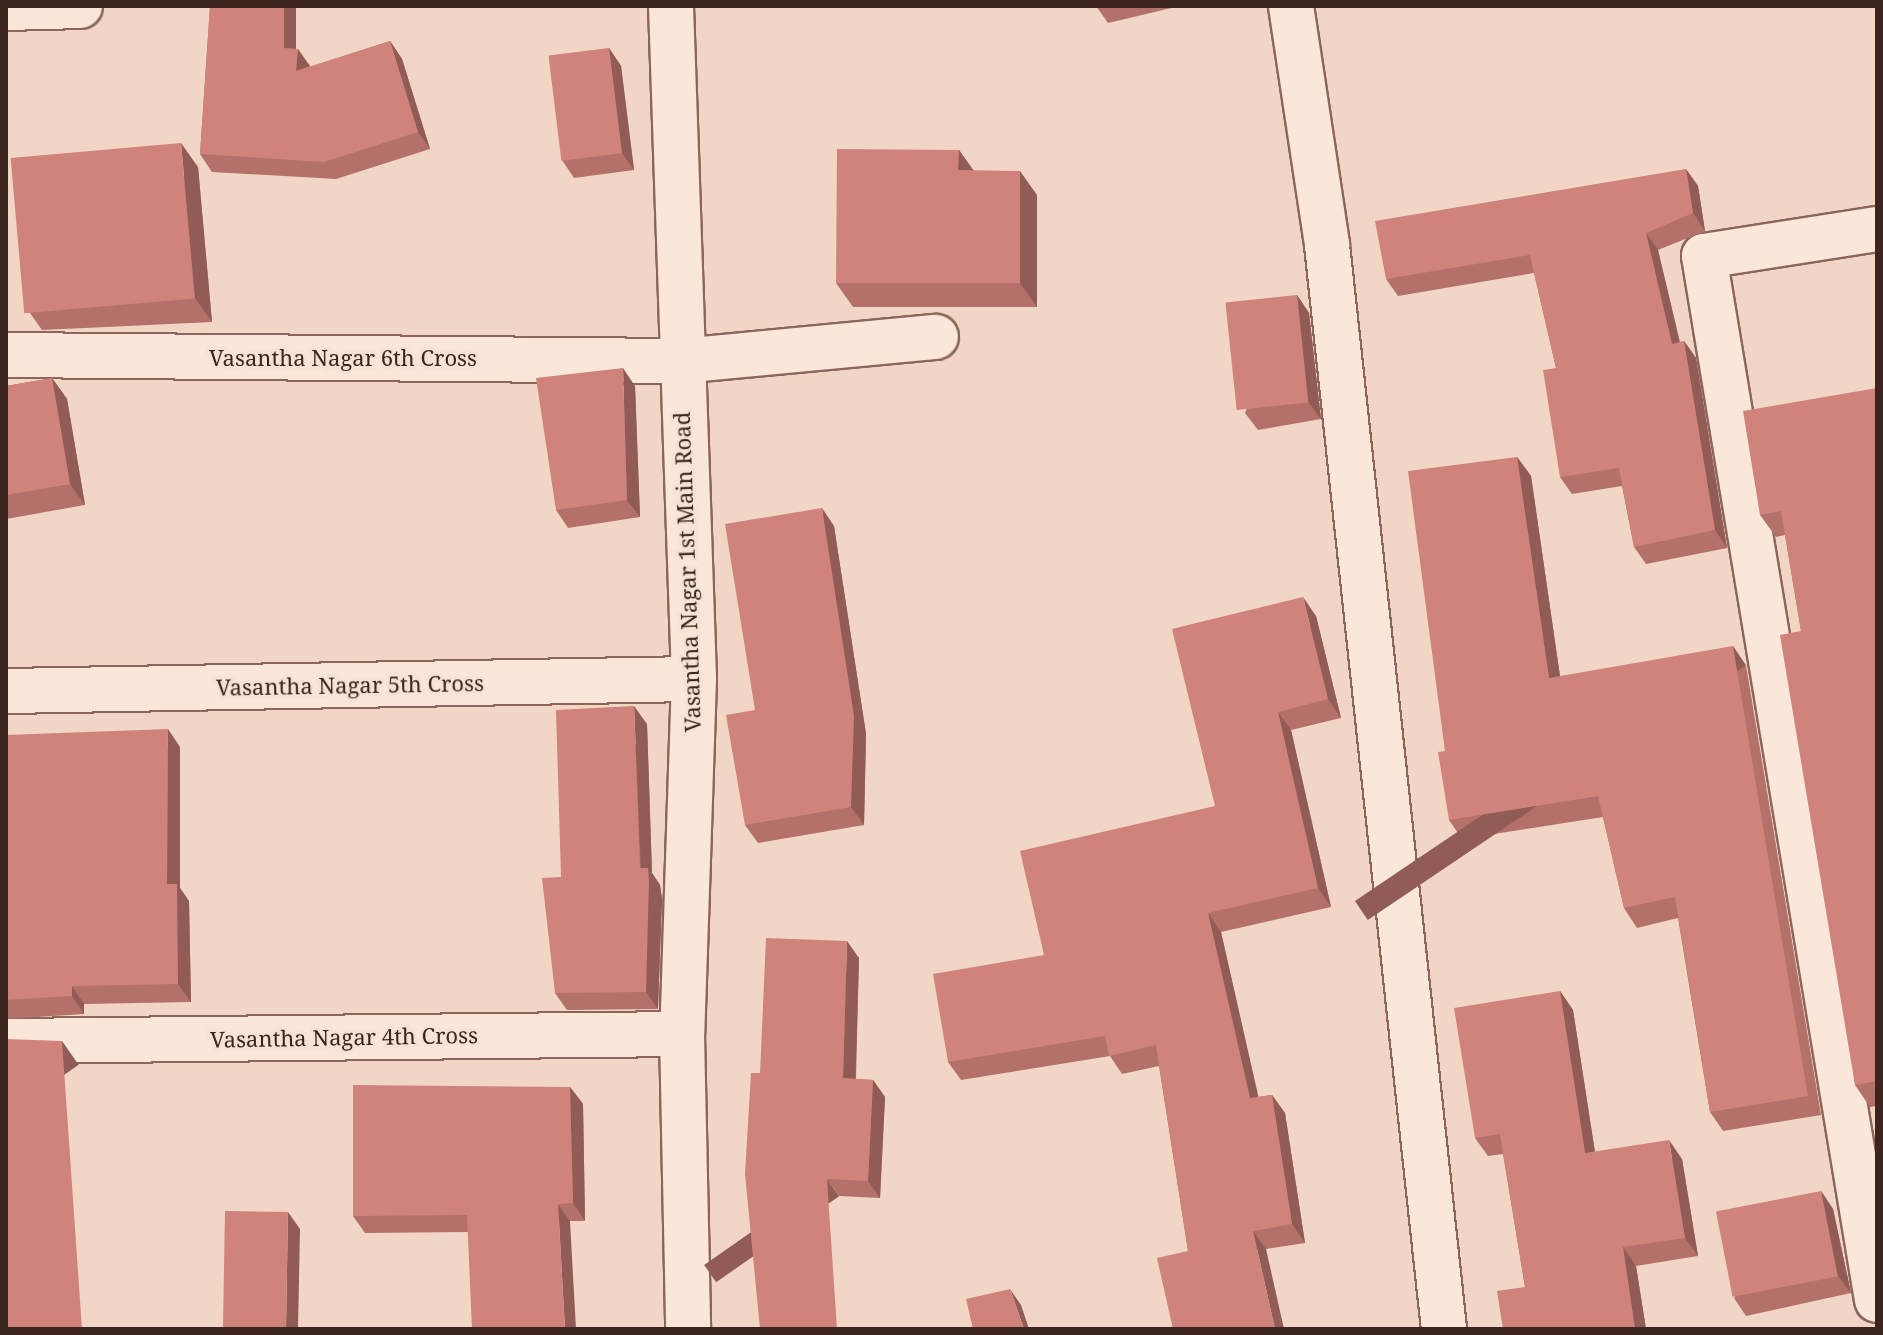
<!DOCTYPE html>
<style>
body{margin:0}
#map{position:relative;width:1883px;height:1335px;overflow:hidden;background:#f1d6c6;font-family:"Noto Serif",serif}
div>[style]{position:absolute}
.roads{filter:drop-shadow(2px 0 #8d655b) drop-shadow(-2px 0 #8d655b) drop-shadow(0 2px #8d655b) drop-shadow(0 -2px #8d655b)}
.minor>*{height:44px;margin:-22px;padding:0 22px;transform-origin:22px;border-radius:22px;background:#fae7da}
.wall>*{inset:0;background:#b3716a}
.shaded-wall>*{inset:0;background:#925c56;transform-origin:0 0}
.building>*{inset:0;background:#d0837b;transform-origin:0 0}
span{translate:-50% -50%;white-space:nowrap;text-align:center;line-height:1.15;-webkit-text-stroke:7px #f7e3d6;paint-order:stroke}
.street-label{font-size:22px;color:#3d241f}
.frame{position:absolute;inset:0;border:8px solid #3d241f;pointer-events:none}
</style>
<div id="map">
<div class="roads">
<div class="minor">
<div style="left:671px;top:6px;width:673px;rotate:88.04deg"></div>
<div style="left:694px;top:679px;width:355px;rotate:91.9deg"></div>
<div style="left:682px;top:1034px;width:295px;rotate:88.8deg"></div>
<div style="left:1291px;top:6px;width:242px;rotate:81.4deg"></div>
<div style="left:1327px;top:245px;width:1090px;rotate:83.84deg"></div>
<div style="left:6px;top:8px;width:74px;rotate:-1.5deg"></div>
<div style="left:1877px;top:229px;width:175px;rotate:171.1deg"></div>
<div style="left:1704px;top:256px;width:1058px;rotate:80.59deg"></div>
<div style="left:6px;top:355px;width:674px;rotate:0.51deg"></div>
<div style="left:680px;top:361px;width:257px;rotate:-5.4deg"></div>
<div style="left:6px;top:691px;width:688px;rotate:-1deg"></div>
<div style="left:6px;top:1041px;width:676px;rotate:-0.59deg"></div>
</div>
</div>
<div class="wall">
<div style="clip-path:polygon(210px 6px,296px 6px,296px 49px,310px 67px,390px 41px,402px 59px,430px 149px,336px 179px,212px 172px,200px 154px)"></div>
<div style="clip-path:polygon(1096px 6px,1180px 6px,1108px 23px)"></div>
<div style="clip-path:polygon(609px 48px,621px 66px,634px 170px,574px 178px,562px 160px)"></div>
<div style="clip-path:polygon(959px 150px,973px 170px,1037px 195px,1037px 307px,853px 307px,836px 283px)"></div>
<div style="clip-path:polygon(198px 167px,212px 322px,42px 330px,25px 306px)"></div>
<div style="clip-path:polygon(1686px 169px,1698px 186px,1705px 231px,1658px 250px,1680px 342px,1684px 341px,1696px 358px,1727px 548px,1646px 564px,1634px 547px,1622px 486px,1572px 494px,1560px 477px,1556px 368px,1534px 273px,1398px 296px,1386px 279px)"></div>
<div style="clip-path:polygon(1297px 295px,1309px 313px,1321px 419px,1258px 430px,1245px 413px)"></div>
<div style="clip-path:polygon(52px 378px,67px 399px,85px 505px,6px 519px,6px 386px)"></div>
<div style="clip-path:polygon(635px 386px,640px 517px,568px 528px,556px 510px)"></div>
<div style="clip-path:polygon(1877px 388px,1877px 1106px,1870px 1107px,1855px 1085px,1801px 631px,1785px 535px,1776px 537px,1760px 515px)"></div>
<div style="clip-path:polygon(1517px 457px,1531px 476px,1560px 676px,1746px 665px,1821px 1115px,1723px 1131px,1710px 1112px,1678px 918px,1637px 928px,1624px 908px,1603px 817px,1462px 839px,1449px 820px)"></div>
<div style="clip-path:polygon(834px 526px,866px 734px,864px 825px,758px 843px,745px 825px,755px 710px)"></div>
<div style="clip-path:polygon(1316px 616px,1341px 718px,1291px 730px,1331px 907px,1221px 932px,1258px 1097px,1272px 1095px,1285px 1113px,1305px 1243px,1266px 1249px,1188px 1251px,1159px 1066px,1122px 1074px,1110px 1056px,961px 1080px,948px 1062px,1044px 955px,1215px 806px)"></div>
<div style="clip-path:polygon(647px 724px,652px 873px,660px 885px,662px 899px,658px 1009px,567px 1010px,555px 993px,561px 877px)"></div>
<div style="clip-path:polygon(6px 735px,180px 747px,180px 888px,189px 901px,191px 1002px,84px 1004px,84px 1014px,6px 1019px)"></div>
<div style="clip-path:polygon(859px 958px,856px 1079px,873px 1080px,885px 1097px,880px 1198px,839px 1196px,751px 1073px,760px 1073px)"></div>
<div style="clip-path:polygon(1560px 991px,1573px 1010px,1595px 1152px,1682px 1159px,1698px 1256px,1636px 1266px,1646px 1329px,1503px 1329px,1525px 1287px,1503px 1154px,1488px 1156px,1475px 1138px)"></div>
<div style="clip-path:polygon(570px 1087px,583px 1104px,585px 1221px,570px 1221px,468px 1232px,365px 1233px,353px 1216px)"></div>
<div style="clip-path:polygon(1821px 1191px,1833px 1209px,1851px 1293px,1746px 1316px,1734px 1298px)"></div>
</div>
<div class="shaded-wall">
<div style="clip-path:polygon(284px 6px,296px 6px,296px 65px,284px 48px)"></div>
<div style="clip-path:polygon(390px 41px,402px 59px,430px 149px,418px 132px)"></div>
<div style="clip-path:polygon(609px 48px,621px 66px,634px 170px,622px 153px)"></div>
<div style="clip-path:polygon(298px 49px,310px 66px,296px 71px)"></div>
<div style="clip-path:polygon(181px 143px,198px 167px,212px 322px,195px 298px)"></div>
<div style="clip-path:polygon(959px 150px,976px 174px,958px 170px)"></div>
<div style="clip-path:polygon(1686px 169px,1698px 186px,1705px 231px,1693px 213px)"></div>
<div style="clip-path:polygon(1020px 171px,1037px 195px,1037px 307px,1020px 283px)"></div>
<div style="clip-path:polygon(1646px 233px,1658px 250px,1684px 361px,1672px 344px)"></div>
<div style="clip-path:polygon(1297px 295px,1309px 313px,1321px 419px,1308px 402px)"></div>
<div style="clip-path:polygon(1684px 341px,1696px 358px,1727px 548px,1715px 530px)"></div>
<div style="clip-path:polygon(623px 368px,635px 386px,640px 517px,627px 500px)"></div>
<div style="clip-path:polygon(52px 378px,67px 399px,85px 505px,70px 484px)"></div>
<div style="clip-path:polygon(1517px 457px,1531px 476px,1563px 697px,1549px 678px)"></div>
<div style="clip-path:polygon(822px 508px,834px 526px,866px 734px,864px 825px,851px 807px)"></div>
<div style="clip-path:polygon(1303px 597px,1316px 616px,1341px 718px,1328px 699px)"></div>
<div style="left:1733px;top:646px;width:23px;height:456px;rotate:56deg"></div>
<div style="clip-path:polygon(634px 706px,647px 724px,652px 873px,660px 885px,662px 899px,658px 1009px,646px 992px)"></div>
<div style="clip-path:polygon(1278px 712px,1291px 730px,1331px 907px,1318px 888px)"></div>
<div style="clip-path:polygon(168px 729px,180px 747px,180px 888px,189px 901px,191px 1002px,178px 984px,167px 884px)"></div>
<div style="clip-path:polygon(1208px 913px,1221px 932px,1263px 1117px,1250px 1098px)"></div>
<div style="clip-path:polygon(847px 941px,859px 958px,855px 1095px,843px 1078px)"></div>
<div style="clip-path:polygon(72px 986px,84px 1004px,84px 1014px,72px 996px)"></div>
<div style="clip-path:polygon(1560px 991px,1573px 1010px,1598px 1172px,1585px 1153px)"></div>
<div style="left:62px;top:1041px;width:29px;height:289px;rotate:55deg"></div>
<div style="clip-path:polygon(873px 1080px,885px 1097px,880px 1198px,868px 1181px)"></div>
<div style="clip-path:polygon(570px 1087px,583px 1104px,585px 1221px,573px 1203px)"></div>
<div style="clip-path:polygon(1272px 1095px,1285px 1113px,1305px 1243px,1292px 1224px)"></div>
<div style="clip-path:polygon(1669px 1140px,1682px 1159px,1698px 1256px,1685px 1238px)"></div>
<div style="left:827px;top:1179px;width:21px;height:150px;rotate:55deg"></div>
<div style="clip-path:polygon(1821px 1191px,1833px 1209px,1851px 1293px,1838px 1276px)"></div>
<div style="clip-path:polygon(558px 1204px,570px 1221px,576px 1329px,565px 1329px)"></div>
<div style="clip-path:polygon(288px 1212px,300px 1229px,298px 1329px,286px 1329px)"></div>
<div style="clip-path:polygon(1253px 1231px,1266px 1249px,1284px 1329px,1275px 1329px)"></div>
<div style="clip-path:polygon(1623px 1247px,1636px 1266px,1646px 1329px,1635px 1329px)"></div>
<div style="clip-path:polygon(1010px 1289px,1021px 1305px,1029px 1329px,1024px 1329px)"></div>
</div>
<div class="building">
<div style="clip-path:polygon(210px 6px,284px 6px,284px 48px,298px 49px,296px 71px,390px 41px,418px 132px,324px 162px,200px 154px)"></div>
<div style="left:609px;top:48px;width:106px;height:61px;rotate:83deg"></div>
<div style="left:181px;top:143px;width:156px;height:171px;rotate:85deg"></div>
<div style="clip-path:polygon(837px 149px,959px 150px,958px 170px,1020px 171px,1020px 283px,836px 283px)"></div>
<div style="clip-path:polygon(1686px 169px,1693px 213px,1646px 233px,1672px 344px,1684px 341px,1715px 530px,1634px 547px,1619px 468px,1560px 477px,1543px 370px,1556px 368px,1530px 255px,1386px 279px,1375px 221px)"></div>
<div style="left:1297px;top:295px;width:108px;height:72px;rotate:84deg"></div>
<div style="clip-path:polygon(623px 368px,627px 500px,556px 510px,536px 378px)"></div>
<div style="clip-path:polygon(52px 378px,70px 484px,6px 495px,6px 386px)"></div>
<div style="clip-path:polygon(1877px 388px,1877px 1081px,1855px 1085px,1780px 635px,1801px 631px,1781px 511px,1760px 515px,1743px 411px)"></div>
<div style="clip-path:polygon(1517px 457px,1549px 678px,1733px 646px,1808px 1096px,1710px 1112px,1675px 897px,1624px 908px,1598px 796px,1449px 820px,1438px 752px,1445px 751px,1408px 471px)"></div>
<div style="clip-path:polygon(822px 508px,854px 716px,851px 807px,745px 825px,726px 715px,755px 710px,725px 524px)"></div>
<div style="clip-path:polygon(1303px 597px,1328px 699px,1278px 712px,1318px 888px,1208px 913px,1250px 1098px,1272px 1095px,1292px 1224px,1253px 1231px,1275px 1329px,1173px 1329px,1157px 1258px,1188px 1251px,1156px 1045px,1109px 1056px,1105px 1036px,948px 1062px,933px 974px,1044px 955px,1020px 851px,1215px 806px,1172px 629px)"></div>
<div style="clip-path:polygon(634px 706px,640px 868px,648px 868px,649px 881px,646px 992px,555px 993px,542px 878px,561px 877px,556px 710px)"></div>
<div style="clip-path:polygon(168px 729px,167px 884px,177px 884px,178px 984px,72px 986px,72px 996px,6px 1000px,6px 735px)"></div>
<div style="clip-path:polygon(766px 938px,847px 941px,843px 1078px,873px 1080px,868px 1181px,827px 1179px,837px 1329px,760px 1329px,745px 1174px,751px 1073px,760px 1073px)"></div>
<div style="clip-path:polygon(1560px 991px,1585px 1153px,1669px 1140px,1685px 1238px,1623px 1247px,1635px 1329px,1503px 1329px,1497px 1291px,1525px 1287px,1500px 1134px,1475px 1138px,1454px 1008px)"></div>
<div style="clip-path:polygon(6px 1039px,62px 1041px,82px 1329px,6px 1329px)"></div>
<div style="clip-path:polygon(353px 1085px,570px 1087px,573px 1203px,558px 1204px,565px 1329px,472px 1329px,467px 1215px,353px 1216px)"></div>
<div style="left:1821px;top:1191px;width:87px;height:107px;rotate:79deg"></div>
<div style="left:288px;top:1212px;width:117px;height:63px;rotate:91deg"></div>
<div style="clip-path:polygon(1010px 1289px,1024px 1329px,973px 1329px,966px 1299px)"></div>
</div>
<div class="street-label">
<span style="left:343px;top:358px">Vasantha Nagar 6th Cross</span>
<span style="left:687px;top:572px;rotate:-92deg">Vasantha Nagar 1st Main Road</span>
<span style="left:350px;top:685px;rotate:-1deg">Vasantha Nagar 5th Cross</span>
<span style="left:344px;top:1037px;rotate:-1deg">Vasantha Nagar 4th Cross</span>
</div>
<div class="frame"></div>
</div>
